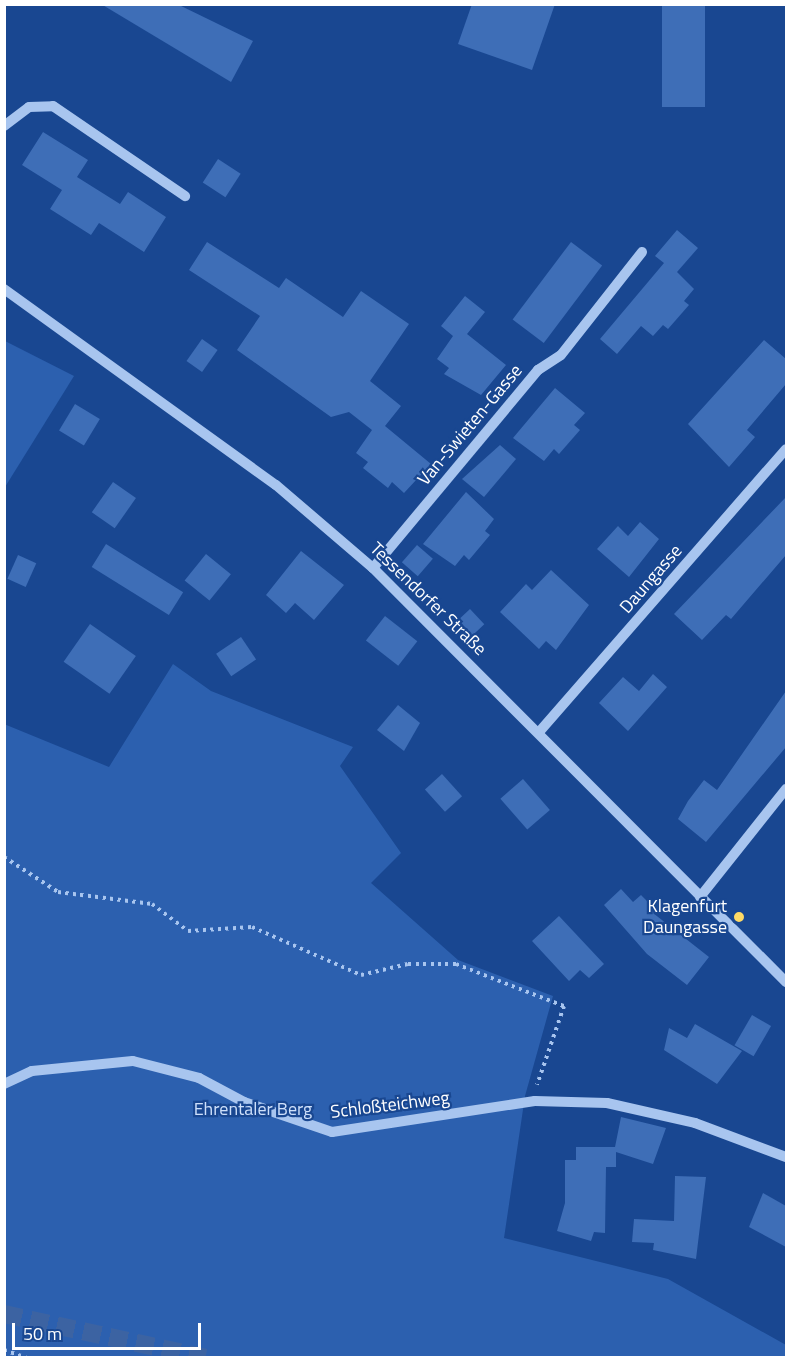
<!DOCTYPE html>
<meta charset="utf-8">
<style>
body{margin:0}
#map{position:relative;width:791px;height:1362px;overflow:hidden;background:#194791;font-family:"Titillium Web",sans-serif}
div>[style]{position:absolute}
.green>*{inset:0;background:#2c60af}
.building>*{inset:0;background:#3e6eb7;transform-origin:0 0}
.highway-tunnel>*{height:18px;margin-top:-9px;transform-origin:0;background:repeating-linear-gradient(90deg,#3c63a2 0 18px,transparent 0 27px)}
.path>*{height:4px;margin-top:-2px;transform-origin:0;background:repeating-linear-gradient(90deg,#a8c5ef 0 3px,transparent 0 7.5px)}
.minor>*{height:10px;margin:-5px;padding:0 5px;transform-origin:5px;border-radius:5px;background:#a8c5ef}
.dots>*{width:16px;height:16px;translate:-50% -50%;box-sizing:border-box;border:3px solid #194791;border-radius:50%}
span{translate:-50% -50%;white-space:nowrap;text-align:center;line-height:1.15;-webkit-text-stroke:4.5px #194791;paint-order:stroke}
.street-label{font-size:18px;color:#fff}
.poi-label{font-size:18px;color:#fff}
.right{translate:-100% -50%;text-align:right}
.park-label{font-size:18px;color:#cee0fb}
.frame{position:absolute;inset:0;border:6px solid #fff;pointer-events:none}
.scale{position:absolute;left:12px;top:1323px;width:189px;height:27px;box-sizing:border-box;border:3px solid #fff;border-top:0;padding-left:8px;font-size:18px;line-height:21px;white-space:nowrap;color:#fff;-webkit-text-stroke:4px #194791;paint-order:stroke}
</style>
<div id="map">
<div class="green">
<div style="clip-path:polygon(5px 341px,74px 376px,5px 487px)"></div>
<div style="clip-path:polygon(173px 664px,211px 691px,353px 747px,340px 766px,401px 853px,371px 883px,458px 960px,553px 996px,525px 1096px,504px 1238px,668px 1279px,786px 1345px,786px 1357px,5px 1357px,4px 724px,109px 767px)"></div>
</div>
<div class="building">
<div style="clip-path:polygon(101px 4px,177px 4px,253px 41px,231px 82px)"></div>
<div style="clip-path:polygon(472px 4px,555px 4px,532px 70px,458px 44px)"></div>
<div style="left:662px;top:4px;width:43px;height:103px"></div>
<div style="clip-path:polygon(43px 132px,88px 160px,77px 177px,120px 204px,128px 192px,166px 217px,144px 252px,99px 223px,91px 235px,50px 209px,62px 190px,22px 165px)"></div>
<div style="left:218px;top:159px;width:27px;height:28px;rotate:33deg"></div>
<div style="clip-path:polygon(677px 230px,698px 248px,677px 272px,694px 289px,684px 301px,689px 305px,668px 329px,663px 325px,653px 336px,641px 326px,617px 354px,600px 339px,664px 263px,655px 256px)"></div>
<div style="clip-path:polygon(207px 242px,279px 288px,286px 278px,343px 317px,361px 291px,409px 324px,370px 381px,401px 406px,385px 426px,431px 464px,404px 493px,392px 482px,388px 488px,363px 468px,368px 462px,356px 453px,372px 430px,349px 412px,331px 417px,237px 350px,260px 316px,189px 270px)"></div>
<div style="left:571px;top:242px;width:39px;height:97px;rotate:37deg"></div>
<div style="clip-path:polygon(465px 296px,485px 312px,467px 334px,506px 365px,481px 395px,444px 374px,449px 368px,437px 359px,453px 336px,441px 326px)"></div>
<div style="left:202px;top:339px;width:19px;height:27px;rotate:35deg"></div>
<div style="clip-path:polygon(764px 340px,786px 359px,786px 384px,747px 430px,755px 437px,729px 467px,688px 424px)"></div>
<div style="clip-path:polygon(555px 388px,585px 413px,574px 425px,580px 430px,559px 454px,554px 449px,544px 461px,513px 438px)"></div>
<div style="left:75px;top:404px;width:29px;height:31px;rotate:31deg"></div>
<div style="clip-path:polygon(500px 445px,516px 459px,484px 497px,462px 479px)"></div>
<div style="left:113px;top:482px;width:28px;height:37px;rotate:35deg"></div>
<div style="clip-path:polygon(466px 492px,494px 519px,485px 531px,490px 535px,469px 560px,464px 555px,455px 566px,423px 544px)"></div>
<div style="clip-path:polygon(786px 497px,786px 555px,731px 619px,726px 615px,702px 640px,674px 614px)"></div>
<div style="clip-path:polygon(640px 522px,659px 539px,629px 577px,597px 549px,618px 526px,628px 536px)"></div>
<div style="left:106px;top:544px;width:91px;height:27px;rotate:32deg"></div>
<div style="left:417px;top:545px;width:21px;height:23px;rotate:41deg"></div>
<div style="clip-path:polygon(301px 551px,344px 585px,314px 620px,295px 603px,286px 613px,266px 595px)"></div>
<div style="left:206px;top:554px;width:32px;height:34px;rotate:39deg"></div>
<div style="left:18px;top:555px;width:20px;height:26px;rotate:24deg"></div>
<div style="clip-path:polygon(551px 570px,589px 605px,556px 650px,546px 641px,539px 649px,500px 612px,526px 584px,532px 590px)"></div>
<div style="left:470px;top:609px;width:21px;height:19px;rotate:47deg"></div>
<div style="left:385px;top:616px;width:41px;height:31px;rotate:38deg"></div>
<div style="left:90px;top:624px;width:56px;height:46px;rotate:35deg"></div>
<div style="left:241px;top:637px;width:27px;height:30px;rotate:56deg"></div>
<div style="clip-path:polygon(653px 674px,667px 687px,628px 731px,599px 703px,623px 677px,639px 691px)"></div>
<div style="clip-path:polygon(786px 691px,786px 747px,706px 842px,678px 819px,688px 801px,704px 780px,717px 790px)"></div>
<div style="clip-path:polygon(398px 705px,420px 723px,404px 751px,377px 730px)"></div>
<div style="left:442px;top:774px;width:30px;height:23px;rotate:48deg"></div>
<div style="left:523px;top:779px;width:41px;height:30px;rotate:49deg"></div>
<div style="clip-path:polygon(621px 889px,633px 902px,641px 895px,656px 910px,653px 913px,709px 957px,687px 985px,647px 954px,604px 905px)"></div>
<div style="clip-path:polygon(559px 916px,604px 964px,589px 978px,580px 970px,569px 981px,532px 941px)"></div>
<div style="left:752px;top:1015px;width:22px;height:35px;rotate:30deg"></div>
<div style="clip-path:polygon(695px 1024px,742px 1051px,717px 1084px,664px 1050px,669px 1028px,687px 1038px)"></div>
<div style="clip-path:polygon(621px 1117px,666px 1128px,653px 1164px,616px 1152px,616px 1167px,606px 1167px,605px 1233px,594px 1232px,591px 1241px,557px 1231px,565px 1203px,565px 1160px,576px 1160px,576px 1147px,615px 1147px)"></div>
<div style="clip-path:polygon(675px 1176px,706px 1177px,696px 1259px,653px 1250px,654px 1243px,632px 1242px,634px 1219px,674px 1221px)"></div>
<div style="clip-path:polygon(763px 1193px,786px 1206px,786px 1247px,749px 1227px)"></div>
</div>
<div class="highway-tunnel">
<div style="left:4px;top:1314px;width:206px;rotate:12.3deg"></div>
</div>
<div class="path">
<div style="left:4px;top:857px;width:64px;rotate:32.9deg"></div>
<div style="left:58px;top:892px;width:95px;rotate:7.3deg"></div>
<div style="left:152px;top:904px;width:45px;rotate:36.9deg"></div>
<div style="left:188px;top:931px;width:64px;rotate:-3.6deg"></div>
<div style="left:252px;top:927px;width:119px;rotate:23.8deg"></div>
<div style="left:361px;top:975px;width:48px;rotate:-13.2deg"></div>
<div style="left:408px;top:964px;width:48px"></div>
<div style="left:456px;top:964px;width:116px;rotate:21.3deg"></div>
<div style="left:564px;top:1006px;width:83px;rotate:108.9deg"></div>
<div style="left:4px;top:1350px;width:24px;rotate:19deg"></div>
</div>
<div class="minor">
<div style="left:4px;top:126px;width:31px;rotate:-37deg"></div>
<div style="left:29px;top:107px;width:24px;rotate:-2deg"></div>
<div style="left:53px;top:106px;width:160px;rotate:34.3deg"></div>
<div style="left:4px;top:289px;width:335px;rotate:35.8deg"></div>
<div style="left:276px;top:485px;width:128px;rotate:40.6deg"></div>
<div style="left:373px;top:568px;width:585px;rotate:45.07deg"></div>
<div style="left:373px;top:568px;width:258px;rotate:-50.2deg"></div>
<div style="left:538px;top:370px;width:27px;rotate:-33deg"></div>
<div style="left:561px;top:355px;width:131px;rotate:-51.8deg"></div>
<div style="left:540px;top:731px;width:374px;rotate:-48.9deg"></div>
<div style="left:700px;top:897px;width:138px;rotate:-51.5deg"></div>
<div style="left:4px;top:1084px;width:31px;rotate:-25deg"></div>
<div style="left:32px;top:1071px;width:101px;rotate:-5.7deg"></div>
<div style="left:133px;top:1061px;width:68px;rotate:14.4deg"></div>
<div style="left:199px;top:1078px;width:51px;rotate:28.1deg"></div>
<div style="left:244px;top:1102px;width:93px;rotate:18.8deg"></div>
<div style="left:332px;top:1132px;width:205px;rotate:-8.7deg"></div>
<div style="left:535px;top:1101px;width:72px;rotate:1.6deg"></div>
<div style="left:607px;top:1103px;width:90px;rotate:12.8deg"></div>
<div style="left:695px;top:1123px;width:97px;rotate:20.5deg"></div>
</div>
<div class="dots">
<div style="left:739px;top:917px;background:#ffda66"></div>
</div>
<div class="street-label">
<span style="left:470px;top:425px;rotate:-50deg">Van-Swieten-Gasse</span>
<span style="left:651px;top:579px;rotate:-49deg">Daungasse</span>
<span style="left:428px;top:599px;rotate:44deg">Tessendorfer Straße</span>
<span style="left:390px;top:1105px;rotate:-7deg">Schloßteichweg</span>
</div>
<div class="poi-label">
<span class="right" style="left:727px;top:917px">Klagenfurt<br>Daungasse</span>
</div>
<div class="park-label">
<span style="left:253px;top:1109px">Ehrentaler Berg</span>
</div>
<div class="frame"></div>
<div class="scale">50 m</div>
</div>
